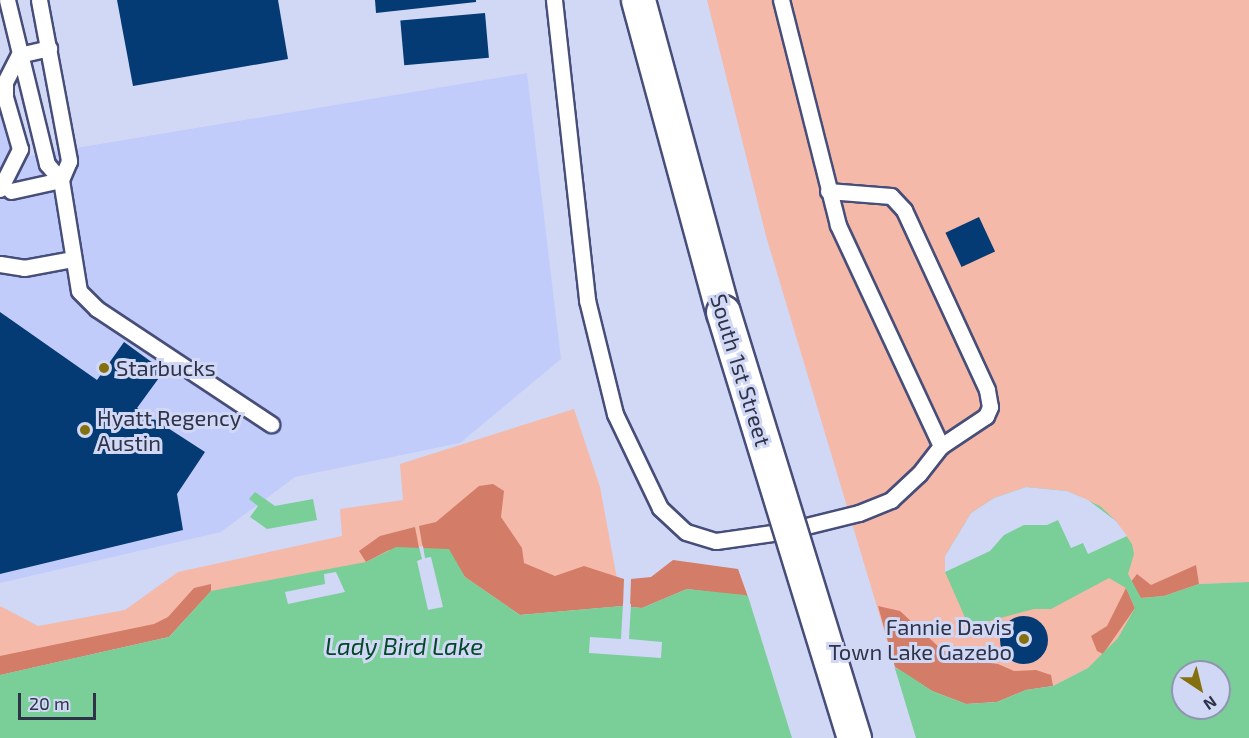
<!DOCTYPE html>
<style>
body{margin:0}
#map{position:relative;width:1249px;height:738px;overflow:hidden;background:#d0d8f6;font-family:"Exo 2",sans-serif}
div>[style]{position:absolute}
.built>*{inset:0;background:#c2ccfa}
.green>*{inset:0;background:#f4b9a9}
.forest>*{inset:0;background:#d37c67}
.water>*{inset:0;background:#7ace98}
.pier>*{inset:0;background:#d0d8f6}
.building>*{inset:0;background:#053b75;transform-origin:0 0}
.round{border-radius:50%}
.roads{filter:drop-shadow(2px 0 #464e79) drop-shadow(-2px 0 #464e79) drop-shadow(0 2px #464e79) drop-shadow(0 -2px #464e79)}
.lane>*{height:15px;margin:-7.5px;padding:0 7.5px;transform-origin:7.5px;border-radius:7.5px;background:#fff}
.primary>*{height:33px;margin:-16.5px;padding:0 16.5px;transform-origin:16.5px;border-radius:16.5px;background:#fff}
.bridges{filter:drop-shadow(2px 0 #464e79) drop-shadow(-2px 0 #464e79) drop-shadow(0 2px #464e79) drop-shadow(0 -2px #464e79)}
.primary-bridge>*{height:33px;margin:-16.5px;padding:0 16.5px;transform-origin:16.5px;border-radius:16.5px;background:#fff}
.dots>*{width:16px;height:16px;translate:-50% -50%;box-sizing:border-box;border:3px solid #d0d8f6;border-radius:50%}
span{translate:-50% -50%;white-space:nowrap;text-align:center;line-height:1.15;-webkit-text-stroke:6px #d0d8f6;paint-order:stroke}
.poi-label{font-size:22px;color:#2f3347}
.left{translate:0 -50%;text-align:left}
.right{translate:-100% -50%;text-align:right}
.street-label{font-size:22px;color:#2f3347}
.water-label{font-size:24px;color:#044927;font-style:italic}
.north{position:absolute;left:1171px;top:660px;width:60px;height:60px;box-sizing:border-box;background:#d0d8f6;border:2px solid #9096b0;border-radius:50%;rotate:145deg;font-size:16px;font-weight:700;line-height:24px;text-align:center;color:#2f3347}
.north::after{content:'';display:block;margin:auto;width:21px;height:27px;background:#85700f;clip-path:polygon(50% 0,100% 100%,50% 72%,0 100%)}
.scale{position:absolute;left:18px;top:693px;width:78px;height:27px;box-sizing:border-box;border:3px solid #2f3347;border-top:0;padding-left:8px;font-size:18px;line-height:21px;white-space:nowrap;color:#2f3347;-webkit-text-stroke:4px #d0d8f6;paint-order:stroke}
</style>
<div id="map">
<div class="built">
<div style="clip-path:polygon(0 73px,28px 156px,527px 73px,561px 359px,460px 443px,295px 477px,221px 532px,0 583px)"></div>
</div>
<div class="green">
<div style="clip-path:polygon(707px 0,1249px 0,1249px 582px,1199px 584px,1088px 668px,1053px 686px,905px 673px,895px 667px,766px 236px)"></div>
<div style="clip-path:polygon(574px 409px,600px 487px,622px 606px,188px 618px,0 678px,0 606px,38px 626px,125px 610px,178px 572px,342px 536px,340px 509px,403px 500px,400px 464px)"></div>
</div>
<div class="forest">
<div style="clip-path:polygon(493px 484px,504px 491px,501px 517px,522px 548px,524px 563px,555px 576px,584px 566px,624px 579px,623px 606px,520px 615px,465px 577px,448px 551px,423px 549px,419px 526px,436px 522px,479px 486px)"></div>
<div style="clip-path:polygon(415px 527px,419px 548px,389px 550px,366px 562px,359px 551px,380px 536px)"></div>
<div style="clip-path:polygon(673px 560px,738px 569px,748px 597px,687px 589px,642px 608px,630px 607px,631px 579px,651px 577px)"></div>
<div style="clip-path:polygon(1196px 565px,1199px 584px,1164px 596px,1141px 598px,1130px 583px,1137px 574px,1151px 585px)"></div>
<div style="clip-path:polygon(211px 584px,211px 591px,169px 637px,0 675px,0 656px,154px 624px,168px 617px,194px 588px)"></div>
<div style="clip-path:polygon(1126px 588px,1135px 608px,1103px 654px,1097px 651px,1091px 636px,1107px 626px)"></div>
<div style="clip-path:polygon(878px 606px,900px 611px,941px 649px,960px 659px,998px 664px,1014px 671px,1036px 670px,1051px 675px,1053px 686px,1026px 690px,997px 702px,966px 704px,932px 691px,895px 667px)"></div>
</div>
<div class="water">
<div style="clip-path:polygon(evenodd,1026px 487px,1067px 491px,1100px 506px,1116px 521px,1132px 544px,1134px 554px,1128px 574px,1141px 598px,1164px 596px,1199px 584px,1249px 582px,1249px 738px,0 738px,0 675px,169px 637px,211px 591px,366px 562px,396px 547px,449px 549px,465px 577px,520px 615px,622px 606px,642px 608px,687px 589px,745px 595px,841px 638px,905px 673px,932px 691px,966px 704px,997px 702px,1026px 690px,1053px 686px,1088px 668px,1118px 638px,1135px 608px,1126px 588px,1109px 578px,1051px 609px,1034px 609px,982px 623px,967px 622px,945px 572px,945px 556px,971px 513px,994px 498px,1026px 487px,1183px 672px,1219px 672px,1219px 708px,1183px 708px,1183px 672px)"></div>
<div style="clip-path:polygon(255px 492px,275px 506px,313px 499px,317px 520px,267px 529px,250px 517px,258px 506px,249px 499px)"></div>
</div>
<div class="pier">
<div style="clip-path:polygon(1026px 487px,1067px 491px,1088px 500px,1116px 521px,1127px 536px,1088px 554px,1083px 543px,1071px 548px,1058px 520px,1047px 525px,1024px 525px,1004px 535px,990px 551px,945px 572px,945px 556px,971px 513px,994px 498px)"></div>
<div style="clip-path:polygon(423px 546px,425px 558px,431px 557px,443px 607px,428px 610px,417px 561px,422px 559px,419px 547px)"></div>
<div style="clip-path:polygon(336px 572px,345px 592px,288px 604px,285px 592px,325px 584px,324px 574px)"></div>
<div style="clip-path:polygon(747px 593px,893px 662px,916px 738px,792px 738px)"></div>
<div style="clip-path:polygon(623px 603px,631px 604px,629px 639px,662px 642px,661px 658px,589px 653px,590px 637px,621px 639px)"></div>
</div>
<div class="building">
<div style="clip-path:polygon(117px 0,278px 0,288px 59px,133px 86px)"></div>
<div style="clip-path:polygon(375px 0,476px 0,476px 2px,376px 13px)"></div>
<div style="left:485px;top:13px;width:45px;height:85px;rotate:85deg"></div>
<div style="left:979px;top:217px;width:38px;height:37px;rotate:65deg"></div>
<div style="clip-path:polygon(0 312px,97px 380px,124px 342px,164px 371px,137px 408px,205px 452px,177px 494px,183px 530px,0 574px)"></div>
<div class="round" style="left:1000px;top:616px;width:48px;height:48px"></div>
</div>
<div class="roads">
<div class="lane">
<div style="left:7px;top:0;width:169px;rotate:76.3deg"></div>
<div style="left:47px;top:164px;width:21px;rotate:49deg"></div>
<div style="left:39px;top:0;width:164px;rotate:79.4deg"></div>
<div style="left:69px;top:161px;width:21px;rotate:113deg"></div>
<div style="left:61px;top:180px;width:112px;rotate:80.8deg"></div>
<div style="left:79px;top:291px;width:25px;rotate:45deg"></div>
<div style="left:97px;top:309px;width:209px;rotate:33.5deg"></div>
<div style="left:554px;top:0;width:302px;rotate:83.7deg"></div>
<div style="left:587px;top:300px;width:117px;rotate:76.2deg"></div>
<div style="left:615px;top:414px;width:104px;rotate:64.4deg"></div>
<div style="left:660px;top:508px;width:35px;rotate:43deg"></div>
<div style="left:686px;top:532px;width:31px;rotate:17deg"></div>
<div style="left:716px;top:541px;width:71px;rotate:-8.1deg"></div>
<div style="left:786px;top:531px;width:75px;rotate:-13.9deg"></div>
<div style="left:859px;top:513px;width:35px;rotate:-22deg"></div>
<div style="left:891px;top:500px;width:38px;rotate:-43deg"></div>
<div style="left:919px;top:474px;width:36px;rotate:-52deg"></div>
<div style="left:941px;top:446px;width:244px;rotate:-115deg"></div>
<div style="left:838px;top:225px;width:232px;rotate:-104.2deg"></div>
<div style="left:0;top:189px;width:45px;rotate:-63.4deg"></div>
<div style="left:20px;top:149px;width:54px;rotate:-106.1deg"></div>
<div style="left:5px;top:97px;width:15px;rotate:-90deg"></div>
<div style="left:5px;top:82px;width:30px;rotate:-63deg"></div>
<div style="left:19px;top:55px;width:31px;rotate:-13deg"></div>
<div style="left:11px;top:191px;width:51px;rotate:-12.4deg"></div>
<div style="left:828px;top:191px;width:63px;rotate:4.5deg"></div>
<div style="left:891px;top:196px;width:19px;rotate:47deg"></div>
<div style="left:904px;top:210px;width:198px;rotate:65.2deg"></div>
<div style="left:987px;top:390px;width:17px;rotate:80deg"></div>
<div style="left:990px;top:407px;width:10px;rotate:114deg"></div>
<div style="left:986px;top:416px;width:54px;rotate:146.3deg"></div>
<div style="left:0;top:264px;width:24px;rotate:9deg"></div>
<div style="left:24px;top:268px;width:50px;rotate:-10.4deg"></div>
</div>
<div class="primary">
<div style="left:638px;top:0;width:323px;rotate:74.8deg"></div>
</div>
</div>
<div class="bridges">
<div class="primary-bridge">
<div style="left:723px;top:312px;width:446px;rotate:72.9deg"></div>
</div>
</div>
<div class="dots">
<div style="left:104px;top:368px;background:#85700f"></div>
<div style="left:85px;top:430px;background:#85700f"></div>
<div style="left:1024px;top:639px;background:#85700f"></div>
</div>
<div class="poi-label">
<span class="left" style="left:116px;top:368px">Starbucks</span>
<span class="left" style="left:97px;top:430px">Hyatt Regency<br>Austin</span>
<span class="right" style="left:1012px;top:639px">Fannie Davis<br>Town Lake Gazebo</span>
</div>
<div class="street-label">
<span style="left:741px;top:370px;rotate:73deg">South 1st Street</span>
</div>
<div class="water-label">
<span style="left:404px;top:646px">Lady Bird Lake</span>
</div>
<div class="north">N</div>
<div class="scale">20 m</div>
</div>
